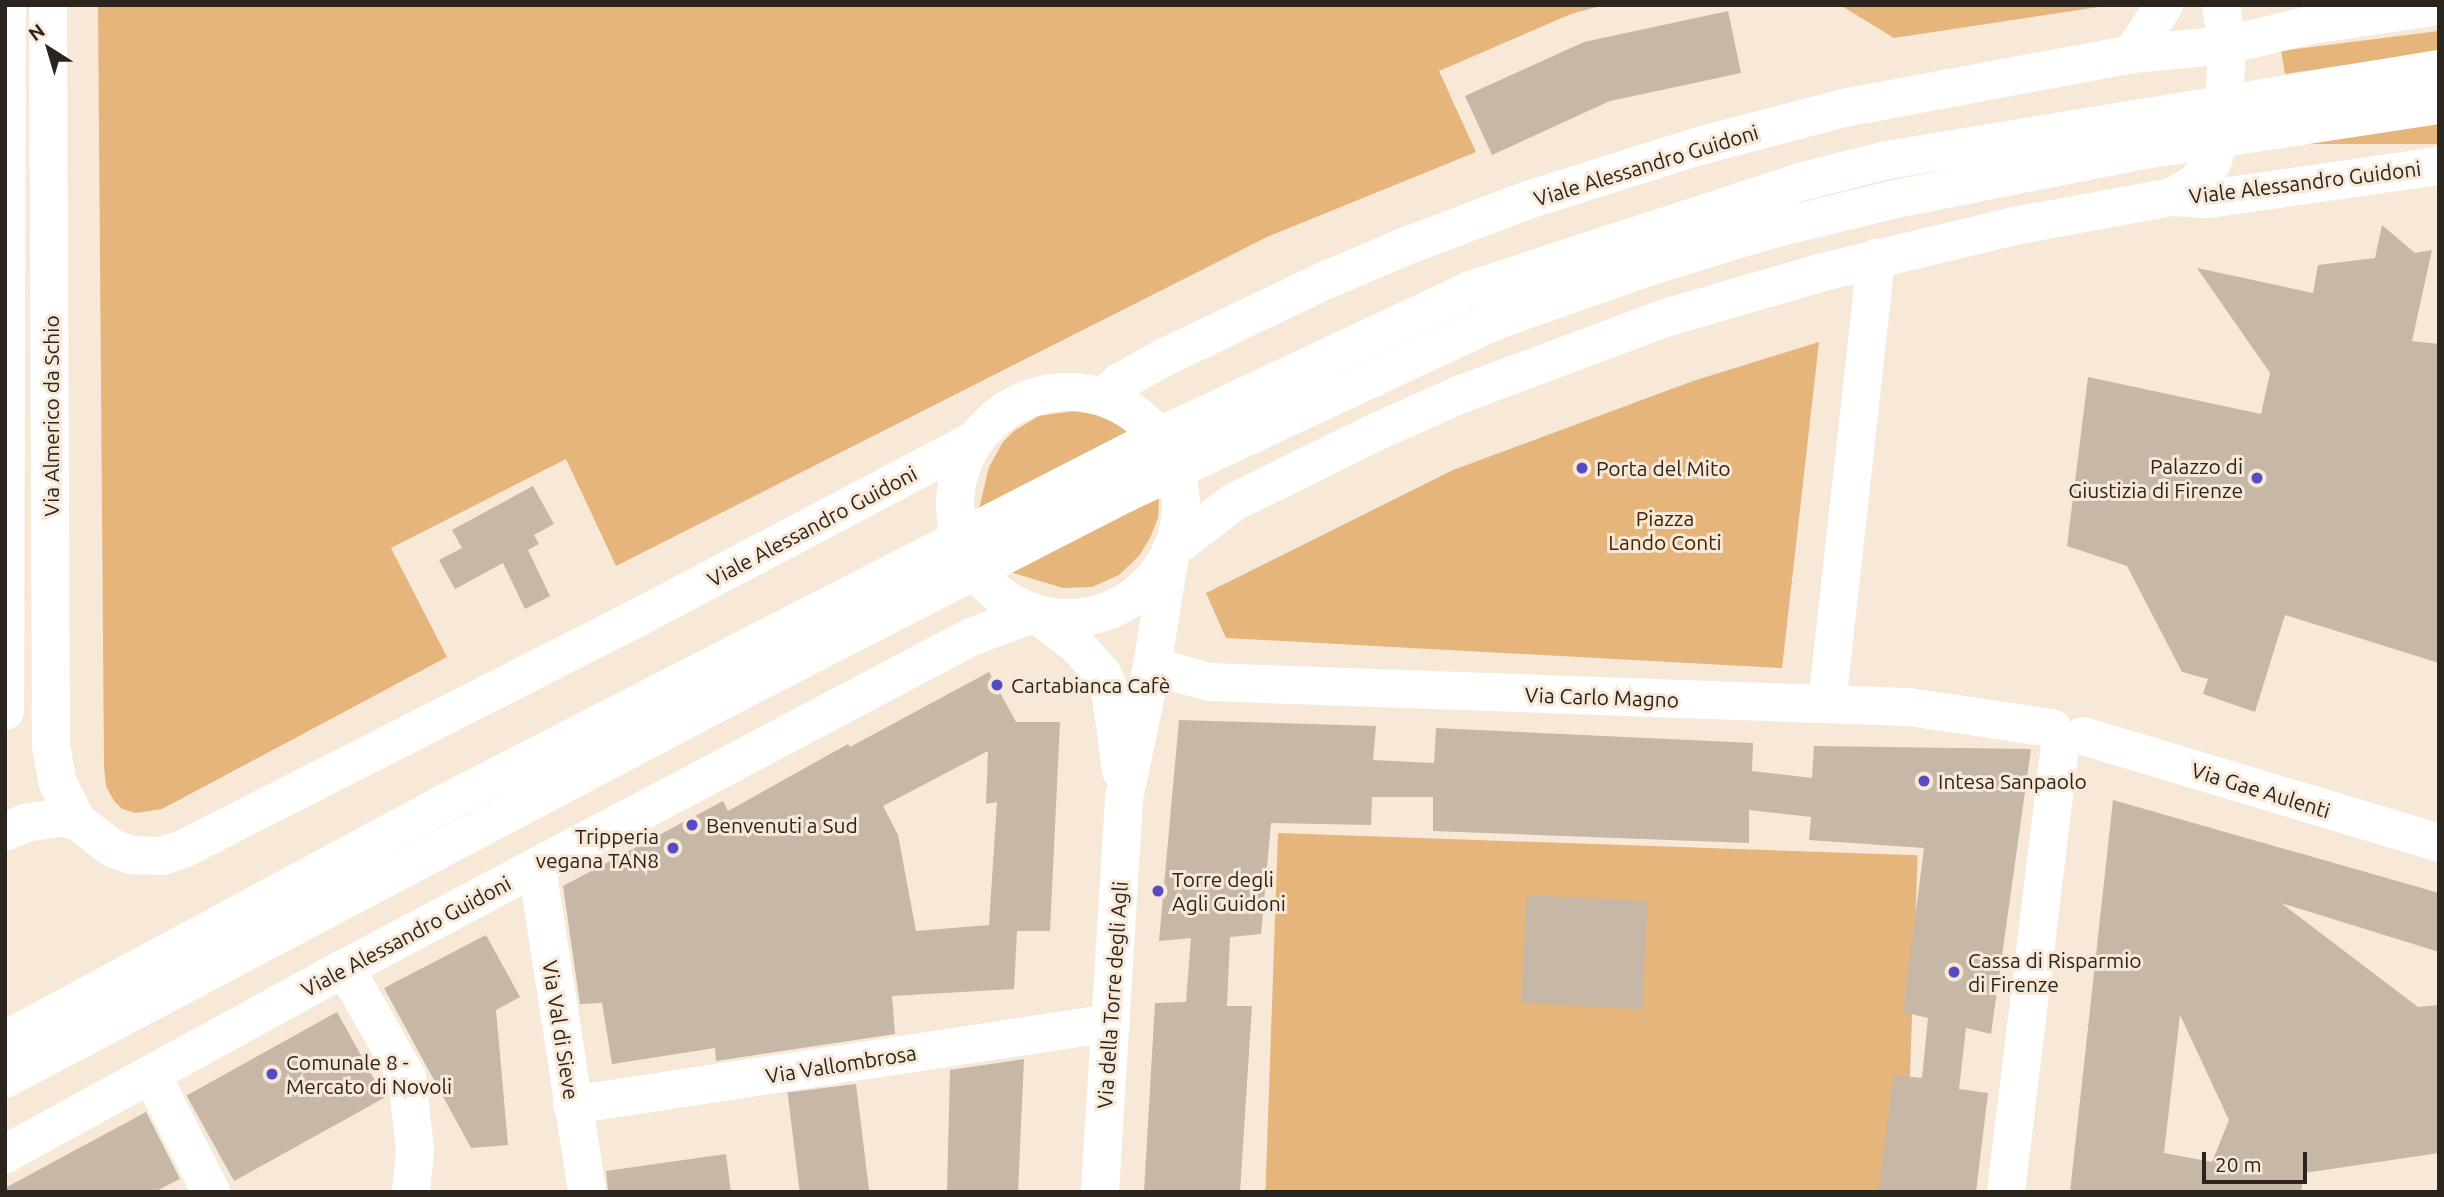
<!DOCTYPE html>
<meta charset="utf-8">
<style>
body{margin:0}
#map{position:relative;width:2444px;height:1197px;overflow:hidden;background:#f8e8d7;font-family:Ubuntu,sans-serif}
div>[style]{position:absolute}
.green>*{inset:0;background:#e5b57c;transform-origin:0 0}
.building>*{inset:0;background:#c6b7a6;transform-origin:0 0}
.minor>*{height:38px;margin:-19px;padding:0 19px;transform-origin:19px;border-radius:19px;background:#fff}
.minor>.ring{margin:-19px;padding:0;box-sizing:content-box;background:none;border:38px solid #fff;border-radius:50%}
.major>*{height:38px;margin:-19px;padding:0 19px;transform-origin:19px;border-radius:19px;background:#fff}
.dots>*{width:19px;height:19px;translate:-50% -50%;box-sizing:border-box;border:4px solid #f8e8d7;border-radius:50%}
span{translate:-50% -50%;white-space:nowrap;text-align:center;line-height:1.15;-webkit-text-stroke:6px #f8e8d7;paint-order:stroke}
.street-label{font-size:21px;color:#2b251e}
.poi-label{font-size:21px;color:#2b251e}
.right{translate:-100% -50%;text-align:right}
.left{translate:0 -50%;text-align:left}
.park-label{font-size:21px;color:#3d2501}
.frame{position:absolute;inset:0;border:7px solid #2b251e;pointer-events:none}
.north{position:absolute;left:14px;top:14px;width:70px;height:70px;-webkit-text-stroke:5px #f8e8d7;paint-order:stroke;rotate:323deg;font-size:19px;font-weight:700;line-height:28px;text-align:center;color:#2b251e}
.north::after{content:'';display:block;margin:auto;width:24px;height:32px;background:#2b251e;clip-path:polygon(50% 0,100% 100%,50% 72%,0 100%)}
.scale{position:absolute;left:2202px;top:1152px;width:105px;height:32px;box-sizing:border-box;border:4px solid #2b251e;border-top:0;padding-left:9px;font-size:21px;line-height:24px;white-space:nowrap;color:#2b251e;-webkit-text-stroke:5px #f8e8d7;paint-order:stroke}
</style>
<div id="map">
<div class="green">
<div style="clip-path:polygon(98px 5px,1604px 5px,1571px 14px,1439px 71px,1476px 152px,1267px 237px,616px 566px,566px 459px,391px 548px,447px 657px,162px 809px,136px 813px,122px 809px,114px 801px,106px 786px,104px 766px)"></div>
<div style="clip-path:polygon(1840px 5px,2112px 5px,1894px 38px)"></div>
<div style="clip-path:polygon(2439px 31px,2439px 51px,2285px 74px,2281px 51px)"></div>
<div style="left:2439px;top:122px;width:22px;height:151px;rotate:90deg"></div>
<div style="clip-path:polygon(1819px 342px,1782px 668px,1226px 638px,1206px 593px,1453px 470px,1693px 381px)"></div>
<div style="clip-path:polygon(1080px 410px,1106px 417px,1131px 431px,979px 509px,989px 467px,1003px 442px,1014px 431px,1039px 416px)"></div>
<div style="clip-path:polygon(1159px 497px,1158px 518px,1150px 538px,1139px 556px,1119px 575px,1092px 587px,1063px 588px,1010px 572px)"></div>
<div style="left:1278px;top:833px;width:640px;height:360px;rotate:2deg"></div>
</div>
<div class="building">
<div style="clip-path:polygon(1728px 11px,1741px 73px,1610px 101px,1492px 155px,1465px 96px,1584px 42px)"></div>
<div style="clip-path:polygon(2382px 225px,2415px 253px,2432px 250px,2412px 341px,2439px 344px,2439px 663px,2285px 615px,2255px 712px,2203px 694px,2208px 679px,2182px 672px,2127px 566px,2067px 546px,2088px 377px,2261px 414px,2270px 373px,2197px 268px,2313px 293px,2318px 265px,2375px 258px)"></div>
<div style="clip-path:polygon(533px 486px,554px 524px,534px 535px,539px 544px,528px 550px,550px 596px,525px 609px,503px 563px,455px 589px,439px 560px,462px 548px,452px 530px)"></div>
<div style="clip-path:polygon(evenodd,989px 672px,1016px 722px,1060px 722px,1050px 931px,1017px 931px,1014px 989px,892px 996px,895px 1034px,716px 1061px,715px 1048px,612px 1064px,602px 1003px,580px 1004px,563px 886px,723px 801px,728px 811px,848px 744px,850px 747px,989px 672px,988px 751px,986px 804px,997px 802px,989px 925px,916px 931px,898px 835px,883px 806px,988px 751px)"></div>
<div style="clip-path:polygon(1179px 720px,1376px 726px,1373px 760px,1434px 763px,1436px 728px,1753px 743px,1752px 771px,1812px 778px,1814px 746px,2031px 749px,1991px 1034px,1966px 1028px,1959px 1089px,1988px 1093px,1976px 1192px,1878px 1192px,1894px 1075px,1922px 1078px,1928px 1018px,1903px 1012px,1924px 848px,1809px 840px,1811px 817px,1749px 810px,1749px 843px,1433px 831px,1433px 797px,1372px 797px,1371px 825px,1271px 823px,1261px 934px,1230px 937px,1227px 1006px,1252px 1006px,1240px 1192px,1144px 1192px,1155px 1003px,1186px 1002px,1191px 938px,1159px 941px)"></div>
<div style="clip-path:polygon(evenodd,2113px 800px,2439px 893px,2439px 952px,2281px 903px,2418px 1007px,2439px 1005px,2439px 1153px,2304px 1173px,2301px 1192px,2070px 1192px,2113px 800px,2180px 1015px,2229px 1120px,2212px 1162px,2164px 1153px,2180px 1015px)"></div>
<div style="left:1527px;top:895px;width:121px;height:108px;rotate:3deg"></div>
<div style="clip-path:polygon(486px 935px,520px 997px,496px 1010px,508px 1145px,471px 1148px,384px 988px)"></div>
<div style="left:337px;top:1012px;width:98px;height:172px;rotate:61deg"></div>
<div style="clip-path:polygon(1024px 1059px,1018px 1192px,947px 1192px,950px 1070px)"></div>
<div style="left:856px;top:1084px;width:109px;height:69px;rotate:83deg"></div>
<div style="clip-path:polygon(146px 1112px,180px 1179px,154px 1192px,5px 1192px,5px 1188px)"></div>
<div style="clip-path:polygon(726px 1154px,731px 1192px,608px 1192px,606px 1171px)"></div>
</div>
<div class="minor">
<div style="left:48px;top:5px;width:740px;rotate:89.77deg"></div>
<div style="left:51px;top:745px;width:39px;rotate:80deg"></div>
<div style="left:58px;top:783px;width:42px;rotate:63.4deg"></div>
<div style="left:2132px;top:54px;width:59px;rotate:-56.9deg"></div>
<div style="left:2172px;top:197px;width:28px;rotate:-30deg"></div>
<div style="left:2196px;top:183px;width:28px;rotate:-52deg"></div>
<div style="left:2213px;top:161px;width:57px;rotate:-78.9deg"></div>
<div style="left:2224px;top:105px;width:60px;rotate:-87.1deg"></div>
<div style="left:2227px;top:45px;width:40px;rotate:-98.5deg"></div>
<div class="ring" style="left:955px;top:392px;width:188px;height:188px"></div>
<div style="left:1103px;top:397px;width:23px;rotate:-41deg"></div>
<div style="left:1120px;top:382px;width:49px;rotate:-29.2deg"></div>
<div style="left:1163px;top:358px;width:178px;rotate:-25.6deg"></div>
<div style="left:1324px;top:281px;width:92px;rotate:-23deg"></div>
<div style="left:1409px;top:245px;width:127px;rotate:-20.7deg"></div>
<div style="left:1528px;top:200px;width:179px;rotate:-17.5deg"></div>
<div style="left:1699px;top:146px;width:150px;rotate:-14.7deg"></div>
<div style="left:1844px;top:108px;width:293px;rotate:-10.6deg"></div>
<div style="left:2132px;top:54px;width:95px;rotate:-5.4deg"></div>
<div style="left:2227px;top:45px;width:86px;rotate:-13.4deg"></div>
<div style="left:2311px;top:25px;width:129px;rotate:-8.4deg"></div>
<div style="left:1171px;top:550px;width:79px;rotate:-37.3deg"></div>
<div style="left:1234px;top:502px;width:161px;rotate:-26.2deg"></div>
<div style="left:1378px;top:431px;width:89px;rotate:-24deg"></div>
<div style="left:1459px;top:395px;width:220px;rotate:-20.5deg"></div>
<div style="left:1665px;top:318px;width:165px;rotate:-16.2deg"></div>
<div style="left:1823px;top:272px;width:196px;rotate:-13.5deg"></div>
<div style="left:2014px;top:226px;width:161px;rotate:-10.4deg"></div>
<div style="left:2172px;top:197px;width:37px;rotate:3deg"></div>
<div style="left:2209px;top:199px;width:232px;rotate:-8.2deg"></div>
<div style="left:1035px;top:613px;width:54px;rotate:37.5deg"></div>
<div style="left:1078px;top:646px;width:38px;rotate:49deg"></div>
<div style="left:1103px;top:675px;width:22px;rotate:68deg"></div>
<div style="left:1111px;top:695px;width:77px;rotate:82.5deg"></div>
<div style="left:1152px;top:666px;width:59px;rotate:15.7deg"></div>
<div style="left:1209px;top:682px;width:700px;rotate:2.05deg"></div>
<div style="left:1909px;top:707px;width:145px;rotate:8.4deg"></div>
<div style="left:1827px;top:704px;width:449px;rotate:-83.7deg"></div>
<div style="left:5px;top:711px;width:706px;rotate:-89.84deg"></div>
<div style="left:2083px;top:736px;width:372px;rotate:16.7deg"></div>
<div style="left:5px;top:832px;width:22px;rotate:-24deg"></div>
<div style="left:25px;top:823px;width:36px;rotate:-9deg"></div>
<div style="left:61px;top:817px;width:16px;rotate:14deg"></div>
<div style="left:77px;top:821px;width:44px;rotate:37.6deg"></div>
<div style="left:112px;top:848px;width:20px;rotate:20deg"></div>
<div style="left:131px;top:855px;width:31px;rotate:2deg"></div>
<div style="left:162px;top:856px;width:24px;rotate:-19deg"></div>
<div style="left:185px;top:848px;width:509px;rotate:-26.97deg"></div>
<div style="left:639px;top:617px;width:381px;rotate:-27.8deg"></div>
<div style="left:537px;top:868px;width:328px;rotate:81.2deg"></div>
<div style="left:345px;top:968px;width:125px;rotate:60.4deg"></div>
<div style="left:407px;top:1077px;width:72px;rotate:83.7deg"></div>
<div style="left:415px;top:1149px;width:43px;rotate:95.3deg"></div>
<div style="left:151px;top:1074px;width:132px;rotate:63deg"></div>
<div style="left:572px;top:1105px;width:545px;rotate:-8.65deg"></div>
<div style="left:5px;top:1154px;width:388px;rotate:-28.7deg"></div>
<div style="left:345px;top:968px;width:708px;rotate:-27.87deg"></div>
<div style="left:971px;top:637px;width:68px;rotate:-20.6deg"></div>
<div style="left:1100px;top:1192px;width:395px;rotate:-86.5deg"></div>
<div style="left:1124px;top:798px;width:135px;rotate:-78deg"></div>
<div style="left:1152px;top:666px;width:112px;rotate:-80.8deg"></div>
<div style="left:2006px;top:1192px;width:451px;rotate:-83.1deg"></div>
</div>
<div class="major">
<div style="left:5px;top:1040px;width:493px;rotate:-28.3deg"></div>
<div style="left:439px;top:806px;width:808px;rotate:-27.17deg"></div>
<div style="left:1158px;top:437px;width:345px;rotate:-25.2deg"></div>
<div style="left:1470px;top:290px;width:347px;rotate:-18.1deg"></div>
<div style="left:1800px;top:182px;width:90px;rotate:-14.2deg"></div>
<div style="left:1887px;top:160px;width:559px;rotate:-9.36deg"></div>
<div style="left:5px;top:1079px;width:819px;rotate:-27.82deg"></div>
<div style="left:729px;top:697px;width:446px;rotate:-27.2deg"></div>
<div style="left:1126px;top:493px;width:404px;rotate:-25deg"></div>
<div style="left:1492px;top:322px;width:169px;rotate:-19.4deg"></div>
<div style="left:1651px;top:266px;width:123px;rotate:-17deg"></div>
<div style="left:1769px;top:230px;width:126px;rotate:-13.8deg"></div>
<div style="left:1891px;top:200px;width:258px;rotate:-11.2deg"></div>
<div style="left:2144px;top:150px;width:298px;rotate:-8.7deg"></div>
</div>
<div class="dots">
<div style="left:1582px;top:468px;background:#554cc3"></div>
<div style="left:2257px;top:478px;background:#554cc3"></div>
<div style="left:997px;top:685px;background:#554cc3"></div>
<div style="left:1924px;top:781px;background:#554cc3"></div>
<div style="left:692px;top:825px;background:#554cc3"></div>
<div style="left:673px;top:848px;background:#554cc3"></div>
<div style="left:1158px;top:891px;background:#554cc3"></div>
<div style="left:1954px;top:972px;background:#554cc3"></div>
<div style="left:272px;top:1074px;background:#554cc3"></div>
</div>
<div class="street-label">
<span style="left:1646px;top:165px;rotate:-17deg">Viale Alessandro Guidoni</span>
<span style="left:2305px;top:182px;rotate:-7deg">Viale Alessandro Guidoni</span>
<span style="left:51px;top:416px;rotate:-90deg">Via Almerico da Schio</span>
<span style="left:812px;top:526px;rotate:-28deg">Viale Alessandro Guidoni</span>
<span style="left:1602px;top:697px;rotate:2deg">Via Carlo Magno</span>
<span style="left:2261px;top:790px;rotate:17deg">Via Gae Aulenti</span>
<span style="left:406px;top:936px;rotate:-28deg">Viale Alessandro Guidoni</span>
<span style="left:1112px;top:995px;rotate:-86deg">Via della Torre degli Agli</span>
<span style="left:561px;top:1030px;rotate:81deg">Via Val di Sieve</span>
<span style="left:841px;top:1064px;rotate:-9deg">Via Vallombrosa</span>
</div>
<div class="poi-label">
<span class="right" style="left:2243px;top:478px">Palazzo di<br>Giustizia di Firenze</span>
<span class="left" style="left:1596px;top:468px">Porta del Mito</span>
<span class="left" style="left:1011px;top:685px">Cartabianca Cafè</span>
<span class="left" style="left:1938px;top:781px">Intesa Sanpaolo</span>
<span class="left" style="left:706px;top:825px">Benvenuti a Sud</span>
<span class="right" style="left:659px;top:848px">Tripperia<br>vegana TAN8</span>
<span class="left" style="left:1172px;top:891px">Torre degli<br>Agli Guidoni</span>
<span class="left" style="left:1968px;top:972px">Cassa di Risparmio<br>di Firenze</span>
<span class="left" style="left:286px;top:1074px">Comunale 8 -<br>Mercato di Novoli</span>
</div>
<div class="park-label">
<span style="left:1665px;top:530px">Piazza<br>Lando Conti</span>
</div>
<div class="frame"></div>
<div class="north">N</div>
<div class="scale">20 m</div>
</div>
